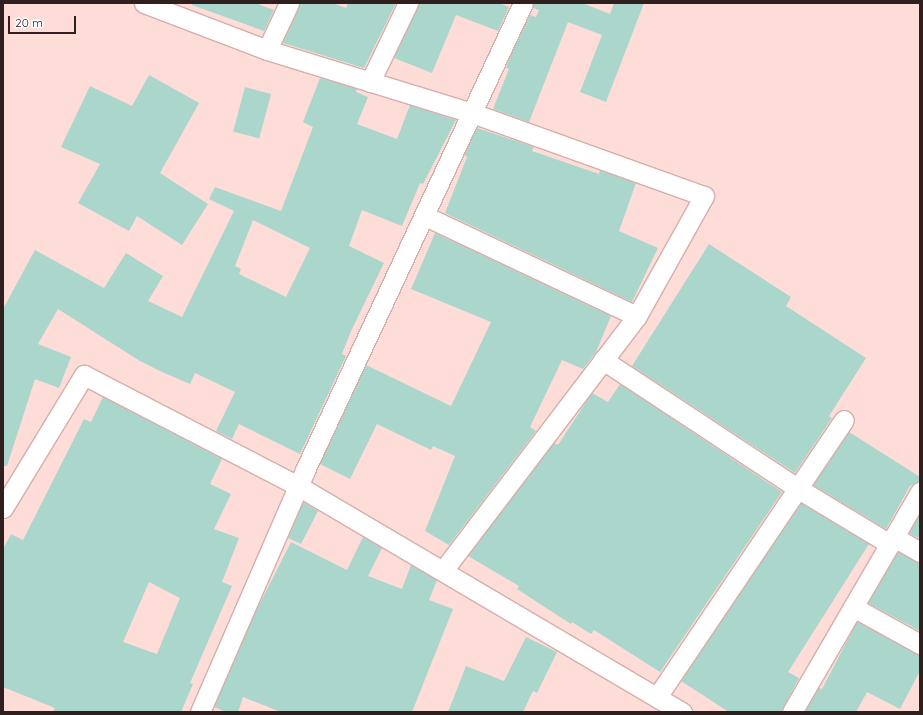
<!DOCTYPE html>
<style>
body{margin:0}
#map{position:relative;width:923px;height:715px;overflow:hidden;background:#fedcd8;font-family:Quicksand,sans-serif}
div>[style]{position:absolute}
.building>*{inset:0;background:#aad6cc;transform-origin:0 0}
.roads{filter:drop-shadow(1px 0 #d6aeaa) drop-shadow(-1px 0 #d6aeaa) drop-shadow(0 1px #d6aeaa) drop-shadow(0 -1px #d6aeaa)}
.minor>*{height:19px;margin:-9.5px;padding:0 9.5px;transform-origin:9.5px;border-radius:9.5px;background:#fff}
span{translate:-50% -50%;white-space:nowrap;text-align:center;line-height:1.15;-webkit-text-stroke:3px #fff;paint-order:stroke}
.frame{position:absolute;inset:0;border:4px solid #2f201f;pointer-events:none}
.scale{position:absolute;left:8px;top:16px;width:68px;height:18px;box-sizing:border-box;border:2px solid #2f201f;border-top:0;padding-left:5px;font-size:12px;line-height:14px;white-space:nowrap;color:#2f201f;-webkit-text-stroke:3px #fff;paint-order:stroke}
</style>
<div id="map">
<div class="building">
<div style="clip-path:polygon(192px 3px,255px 3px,274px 10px,264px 31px,192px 5px)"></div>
<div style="clip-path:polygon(300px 3px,332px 3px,346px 8px,348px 3px,396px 3px,364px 68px,283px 43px)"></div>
<div style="clip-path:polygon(419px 3px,499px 3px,509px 7px,498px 31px,456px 15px,432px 73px,394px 58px)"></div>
<div style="clip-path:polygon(534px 3px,582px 3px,610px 14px,614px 3px,644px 3px,606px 102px,580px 92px,602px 35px,568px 22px,529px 122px,493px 109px,509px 69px,506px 68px,511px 55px,530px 15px,536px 17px,539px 10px,533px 8px)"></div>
<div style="clip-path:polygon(149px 75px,199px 103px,160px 173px,208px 204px,182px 245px,137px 216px,129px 231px,78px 203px,100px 164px,61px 147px,90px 86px,132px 106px)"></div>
<div style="clip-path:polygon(evenodd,320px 78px,357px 89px,356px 92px,368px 97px,357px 124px,397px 139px,410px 105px,456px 120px,423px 184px,420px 183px,402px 226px,362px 210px,349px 246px,384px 263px,351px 331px,342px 354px,346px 356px,300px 454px,239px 424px,232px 439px,216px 431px,235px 392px,195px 373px,190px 384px,162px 372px,140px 361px,58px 309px,38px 344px,71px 357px,59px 388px,35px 379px,7px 466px,3px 466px,3px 309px,35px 250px,104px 288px,126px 253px,163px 276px,148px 301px,182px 317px,234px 211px,209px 199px,215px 187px,281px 211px,313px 127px,303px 122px,320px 78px,253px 220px,310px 248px,286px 297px,239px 274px,241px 269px,235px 266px,253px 220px)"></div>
<div style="left:245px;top:87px;width:27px;height:46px;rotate:15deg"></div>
<div style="clip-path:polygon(477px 128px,534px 147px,532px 151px,599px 174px,600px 170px,636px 183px,619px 231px,658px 248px,632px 302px,445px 213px,467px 157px,464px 155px)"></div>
<div style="clip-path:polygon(435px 233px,611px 316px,596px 352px,583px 369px,562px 360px,530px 427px,536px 431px,449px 545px,425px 531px,455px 456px,433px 446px,431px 450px,377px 424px,350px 479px,320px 464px,366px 365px,451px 406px,491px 322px,411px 289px)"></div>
<div style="clip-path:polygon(709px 244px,791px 297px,786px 306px,866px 358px,829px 416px,832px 418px,795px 473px,632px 366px)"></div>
<div style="clip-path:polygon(620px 384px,782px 492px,660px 672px,594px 630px,591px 634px,572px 622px,571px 624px,517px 589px,519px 586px,468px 556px,554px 443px,558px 445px,592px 393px,608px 402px)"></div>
<div style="clip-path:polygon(evenodd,103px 397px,222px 459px,210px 484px,231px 494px,214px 529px,239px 538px,222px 582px,232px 586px,190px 683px,193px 684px,181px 712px,53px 712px,55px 708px,3px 687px,3px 549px,11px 534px,23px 540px,84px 419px,91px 422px,103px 397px,149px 582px,180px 598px,157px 654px,123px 642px,149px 582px)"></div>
<div style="clip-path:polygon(849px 432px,920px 477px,920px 481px,910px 486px,886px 529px,813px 485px)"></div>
<div style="clip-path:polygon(303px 502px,318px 511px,301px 544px,288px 538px)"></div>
<div style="clip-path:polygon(801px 503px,869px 544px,788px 672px,799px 678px,781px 712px,729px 712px,681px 681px)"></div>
<div style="clip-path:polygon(920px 514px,920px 539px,909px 533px)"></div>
<div style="clip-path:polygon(363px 537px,382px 548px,368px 576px,402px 589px,411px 565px,437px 580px,429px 600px,453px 609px,412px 712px,281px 712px,243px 697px,238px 712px,226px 712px,214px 707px,251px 621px,291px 542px,347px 570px)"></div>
<div style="clip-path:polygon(898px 552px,920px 563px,920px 631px,868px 603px)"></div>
<div style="clip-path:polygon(857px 622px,920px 655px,920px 671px,900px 709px,867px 692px,856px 712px,805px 712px,819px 688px,822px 689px)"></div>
<div style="clip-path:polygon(526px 637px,557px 652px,537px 693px,533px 691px,523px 712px,448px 712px,466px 666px,504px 681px)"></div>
</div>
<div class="roads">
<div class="minor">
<div style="left:144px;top:3px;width:132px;rotate:20.9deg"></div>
<div style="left:267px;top:50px;width:214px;rotate:17.1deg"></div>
<div style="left:472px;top:113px;width:246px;rotate:19.7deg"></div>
<div style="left:704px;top:196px;width:137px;rotate:119.2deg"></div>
<div style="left:637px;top:316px;width:320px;rotate:127.3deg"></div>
<div style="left:267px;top:50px;width:52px;rotate:-64.9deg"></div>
<div style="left:370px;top:82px;width:88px;rotate:-64.3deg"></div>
<div style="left:425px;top:216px;width:234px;rotate:25.3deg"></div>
<div style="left:603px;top:360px;width:232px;rotate:33.4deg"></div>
<div style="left:797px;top:488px;width:109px;rotate:31.1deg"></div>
<div style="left:3px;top:508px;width:156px;rotate:-58.7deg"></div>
<div style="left:84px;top:375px;width:241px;rotate:27.4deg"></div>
<div style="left:298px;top:486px;width:446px;rotate:30.5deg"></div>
<div style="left:894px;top:537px;width:30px;rotate:30deg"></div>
<div style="left:853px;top:607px;width:77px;rotate:28.9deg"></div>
<div style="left:657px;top:697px;width:334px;rotate:-56deg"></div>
<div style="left:200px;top:712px;width:264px;rotate:-66.5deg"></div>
<div style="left:305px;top:470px;width:515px;rotate:-64.98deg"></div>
<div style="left:792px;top:712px;width:255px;rotate:-59.8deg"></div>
</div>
</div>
<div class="frame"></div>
<div class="scale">20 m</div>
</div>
